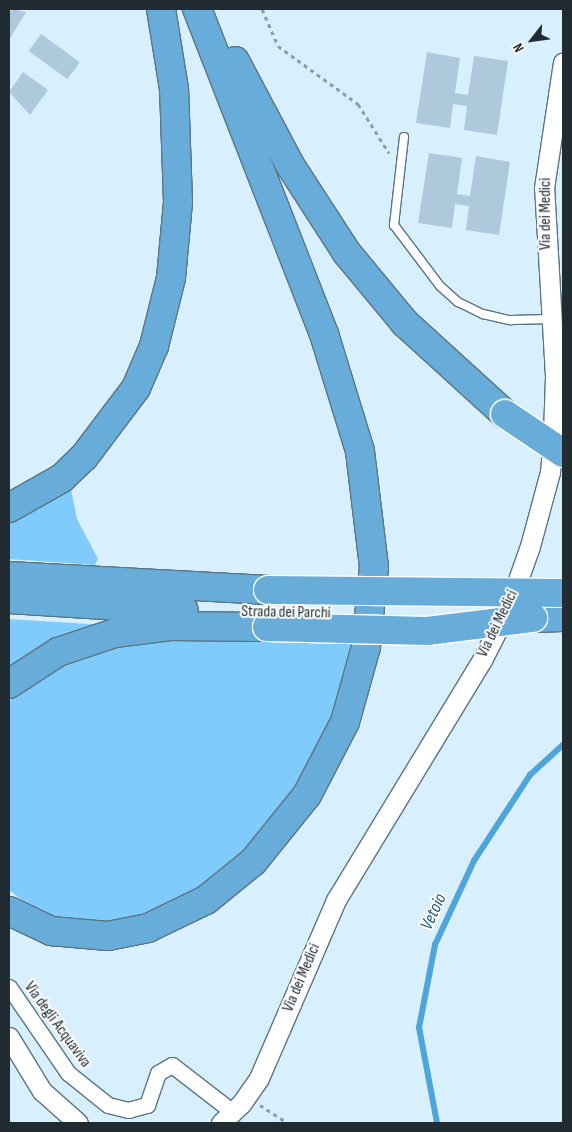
<!DOCTYPE html>
<style>
body{margin:0}
#map{position:relative;width:572px;height:1132px;overflow:hidden;background:#d8effe;font-family:"Sofia Sans Condensed",sans-serif}
div>[style]{position:absolute}
.green>*{inset:0;background:#7fcbfb}
.stream>*{height:5.5px;margin:-2.75px;padding:0 2.75px;transform-origin:2.75px;border-radius:2.75px;background:#4da5da}
.building>*{inset:0;background:#aec9dc;transform-origin:0 0}
.path>*{height:3px;margin-top:-1.5px;transform-origin:0;background:repeating-linear-gradient(90deg,#8c9ea9 0 4px,transparent 0 8px)}
.roads{filter:drop-shadow(1px 0 #5b7485) drop-shadow(-1px 0 #5b7485) drop-shadow(0 1px #5b7485) drop-shadow(0 -1px #5b7485)}
.service>*{height:8px;margin:-4px;padding:0 4px;transform-origin:4px;border-radius:4px;background:#fff}
.minor>*{height:15px;margin:-7.5px;padding:0 7.5px;transform-origin:7.5px;border-radius:7.5px;background:#fff}
.tertiary>*{height:19px;margin:-9.5px;padding:0 9.5px;transform-origin:9.5px;border-radius:9.5px;background:#fff}
.motorway>*{height:28px;margin:-14px;padding:0 14px;transform-origin:14px;border-radius:14px;background:#68add9}
.bridges{filter:drop-shadow(1px 0 #fff) drop-shadow(-1px 0 #fff) drop-shadow(0 1px #fff) drop-shadow(0 -1px #fff)}
.motorway-bridge>*{height:28px;margin:-14px;padding:0 14px;transform-origin:14px;border-radius:14px;background:#68add9}
span{translate:-50% -50%;white-space:nowrap;text-align:center;line-height:1.15;-webkit-text-stroke:4px #fff;paint-order:stroke}
.street-label{font-size:16px;color:#202b32}
.water-label{font-size:18px;color:#1b5c80;font-style:italic}
.frame{position:absolute;inset:0;border:10px solid #202b32;pointer-events:none}
.north{position:absolute;left:507px;top:15px;width:50px;height:50px;-webkit-text-stroke:4px #fff;paint-order:stroke;rotate:240deg;font-size:14px;font-weight:700;line-height:20px;text-align:center;color:#202b32}
.north::after{content:'';display:block;margin:auto;width:18px;height:22px;background:#202b32;clip-path:polygon(50% 0,100% 100%,50% 72%,0 100%)}
</style>
<div id="map">
<div class="green">
<div style="clip-path:polygon(70px 484px,77px 519px,98px 559px,95px 565px,9px 559px,9px 522px)"></div>
<div style="clip-path:polygon(9px 619px,105px 625px,9px 674px)"></div>
<div style="clip-path:polygon(186px 636px,353px 643px,337px 715px,277px 822px,187px 903px,101px 927px,65px 922px,32px 908px,9px 890px,9px 701px,50px 668px,130px 641px)"></div>
</div>
<div class="stream">
<div style="left:437px;top:1123px;width:97px;rotate:-100.7deg"></div>
<div style="left:419px;top:1028px;width:85px;rotate:-79.1deg"></div>
<div style="left:435px;top:945px;width:93px;rotate:-65.1deg"></div>
<div style="left:474px;top:861px;width:103px;rotate:-56.9deg"></div>
<div style="left:530px;top:775px;width:45px;rotate:-42.3deg"></div>
</div>
<div class="building">
<div style="clip-path:polygon(12px 9px,26px 12px,9px 40px,9px 14px)"></div>
<div style="left:41px;top:34px;width:48px;height:21px;rotate:36deg"></div>
<div style="clip-path:polygon(427px 52px,460px 58px,455px 93px,468px 95px,474px 56px,508px 61px,497px 135px,464px 130px,467px 106px,453px 104px,450px 128px,416px 123px)"></div>
<div style="clip-path:polygon(23px 72px,48px 90px,30px 115px,9px 92px)"></div>
<div style="clip-path:polygon(429px 153px,462px 158px,457px 194px,470px 196px,476px 156px,510px 162px,499px 235px,466px 230px,469px 206px,455px 204px,452px 228px,418px 223px)"></div>
</div>
<div class="path">
<div style="left:262px;top:9px;width:40px;rotate:66.6deg"></div>
<div style="left:278px;top:46px;width:99px;rotate:35.9deg"></div>
<div style="left:358px;top:104px;width:58px;rotate:57.7deg"></div>
<div style="left:260px;top:1105px;width:33px;rotate:33deg"></div>
</div>
<div class="roads">
<div class="service">
<div style="left:404px;top:137px;width:89px;rotate:96.5deg"></div>
<div style="left:394px;top:225px;width:76px;rotate:53deg"></div>
<div style="left:440px;top:286px;width:24px;rotate:42deg"></div>
<div style="left:458px;top:302px;width:28px;rotate:26deg"></div>
<div style="left:483px;top:314px;width:28px;rotate:13deg"></div>
<div style="left:510px;top:320px;width:41px;rotate:-1.4deg"></div>
</div>
<div class="minor">
<div style="left:9px;top:987px;width:104px;rotate:55.5deg"></div>
<div style="left:68px;top:1073px;width:51px;rotate:38.7deg"></div>
<div style="left:108px;top:1105px;width:21px;rotate:14deg"></div>
<div style="left:128px;top:1110px;width:20px;rotate:-15deg"></div>
<div style="left:147px;top:1105px;width:34px;rotate:-71deg"></div>
<div style="left:158px;top:1073px;width:16px;rotate:-30deg"></div>
<div style="left:172px;top:1065px;width:78px;rotate:37.7deg"></div>
</div>
<div class="tertiary">
<div style="left:9px;top:1037px;width:63px;rotate:58.6deg"></div>
<div style="left:42px;top:1091px;width:48px;rotate:41.6deg"></div>
<div style="left:221px;top:1123px;width:28px;rotate:-44deg"></div>
<div style="left:241px;top:1104px;width:32px;rotate:-55deg"></div>
<div style="left:259px;top:1078px;width:194px;rotate:-66.6deg"></div>
<div style="left:336px;top:900px;width:281px;rotate:-58.7deg"></div>
<div style="left:482px;top:660px;width:55px;rotate:-63deg"></div>
<div style="left:507px;top:611px;width:69px;rotate:-70.5deg"></div>
<div style="left:530px;top:546px;width:77px;rotate:-74.9deg"></div>
<div style="left:550px;top:472px;width:38px;rotate:-85deg"></div>
<div style="left:553px;top:434px;width:58px;rotate:-88deg"></div>
<div style="left:555px;top:376px;width:188px;rotate:-93.3deg"></div>
<div style="left:544px;top:188px;width:127px;rotate:-81.4deg"></div>
</div>
<div class="motorway">
<div style="left:235px;top:61px;width:118px;rotate:62.1deg"></div>
<div style="left:290px;top:165px;width:105px;rotate:57.1deg"></div>
<div style="left:347px;top:253px;width:91px;rotate:50.4deg"></div>
<div style="left:405px;top:323px;width:135px;rotate:42.3deg"></div>
<div style="left:9px;top:508px;width:61px;rotate:-29.5deg"></div>
<div style="left:62px;top:478px;width:30px;rotate:-44deg"></div>
<div style="left:84px;top:457px;width:86px;rotate:-53deg"></div>
<div style="left:136px;top:388px;width:46px;rotate:-66.8deg"></div>
<div style="left:154px;top:346px;width:70px;rotate:-76deg"></div>
<div style="left:171px;top:278px;width:76px;rotate:-84.7deg"></div>
<div style="left:178px;top:202px;width:113px;rotate:-92deg"></div>
<div style="left:174px;top:89px;width:81px;rotate:-99.2deg"></div>
<div style="left:9px;top:576px;width:259px;rotate:3.1deg"></div>
<div style="left:9px;top:599px;width:175px;rotate:3.6deg"></div>
<div style="left:533px;top:618px;width:30px;rotate:-2deg"></div>
<div style="left:9px;top:684px;width:59px;rotate:-33.1deg"></div>
<div style="left:58px;top:652px;width:60px;rotate:-18.4deg"></div>
<div style="left:115px;top:633px;width:56px;rotate:-7.1deg"></div>
<div style="left:171px;top:626px;width:96px;rotate:0.6deg"></div>
<div style="left:9px;top:911px;width:47px;rotate:25.5deg"></div>
<div style="left:51px;top:931px;width:57px;rotate:5deg"></div>
<div style="left:108px;top:936px;width:41px;rotate:-11.3deg"></div>
<div style="left:148px;top:928px;width:64px;rotate:-25.8deg"></div>
<div style="left:206px;top:900px;width:60px;rotate:-39deg"></div>
<div style="left:253px;top:862px;width:86px;rotate:-51.1deg"></div>
<div style="left:307px;top:795px;width:82px;rotate:-62.5deg"></div>
<div style="left:345px;top:722px;width:78px;rotate:-74.4deg"></div>
<div style="left:366px;top:647px;width:80px;rotate:-84.3deg"></div>
<div style="left:374px;top:567px;width:117px;rotate:-96.9deg"></div>
<div style="left:360px;top:451px;width:122px;rotate:-107.1deg"></div>
<div style="left:324px;top:334px;width:349px;rotate:-111.3deg"></div>
</div>
</div>
<div class="bridges">
<div class="motorway-bridge">
<div style="left:505px;top:414px;width:70px;rotate:33.9deg"></div>
<div style="left:268px;top:590px;width:295px;rotate:0.6deg"></div>
<div style="left:267px;top:627px;width:160px;rotate:1.4deg"></div>
<div style="left:427px;top:631px;width:107px;rotate:-7deg"></div>
</div>
</div>
<div class="street-label">
<span style="left:546px;top:214px;rotate:-90deg">Via dei Medici</span>
<span style="left:286px;top:613px;rotate:1deg">Strada dei Parchi</span>
<span style="left:498px;top:624px;rotate:-64deg">Via dei Medici</span>
<span style="left:302px;top:978px;rotate:-67deg">Via dei Medici</span>
<span style="left:57px;top:1025px;rotate:54deg">Via degli Acquaviva</span>
</div>
<div class="water-label">
<span style="left:434px;top:912px;rotate:-65deg">Vetoio</span>
</div>
<div class="frame"></div>
<div class="north">N</div>
</div>
